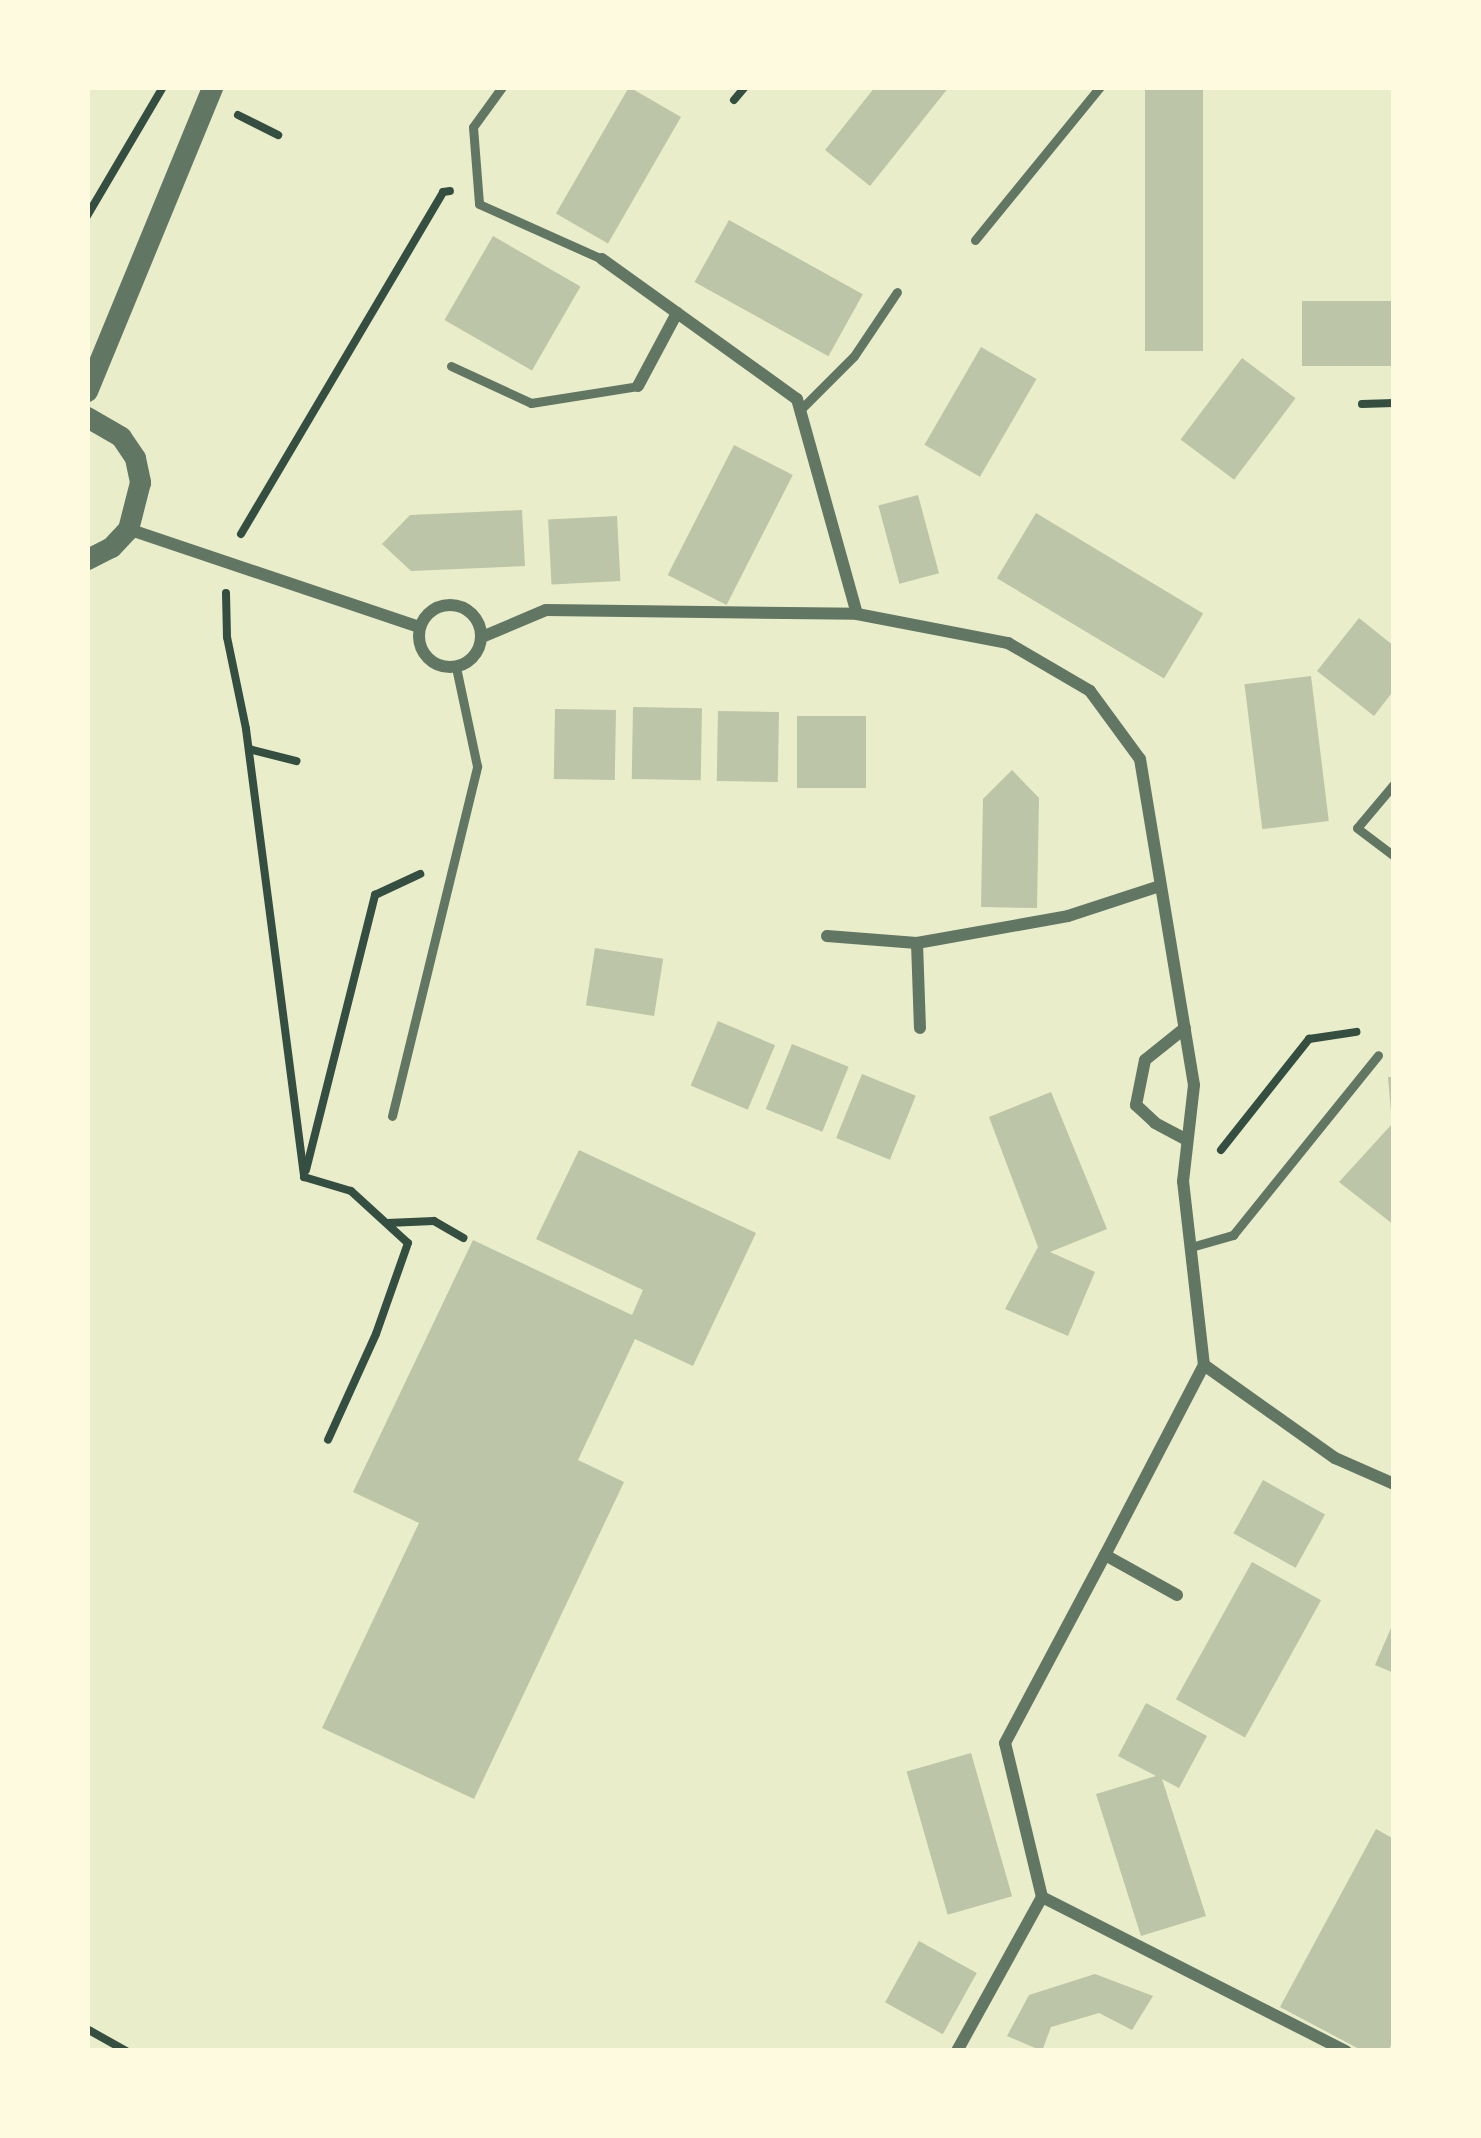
<!DOCTYPE html>
<style>
body{margin:0}
#map{position:relative;width:1481px;height:2138px;overflow:hidden;background:#e9edc9;font-family:"Public Sans",sans-serif}
div>[style]{position:absolute}
.building>*{inset:0;background:#bcc5a7;transform-origin:0 0}
.path>*{height:8px;margin:-4px;padding:0 4px;transform-origin:4px;border-radius:4px;background:#344e41}
.service>*{height:9px;margin:-4.5px;padding:0 4.5px;transform-origin:4.5px;border-radius:4.5px;background:#617663}
.minor>*{height:12px;margin:-6px;padding:0 6px;transform-origin:6px;border-radius:6px;background:#617663}
.minor>.ring{margin:-6px;padding:0;box-sizing:content-box;background:none;border:12px solid #617663;border-radius:50%}
.tertiary>*{height:21px;margin:-10.5px;padding:0 10.5px;transform-origin:10.5px;border-radius:10.5px;background:#617663}
span{translate:-50% -50%;white-space:nowrap;text-align:center;line-height:1.15;-webkit-text-stroke:10px #fefae0;paint-order:stroke}
.frame{position:absolute;inset:0;border:90px solid #fefae0;pointer-events:none}
</style>
<div id="map">
<div class="building">
<div style="left:629px;top:87px;width:60px;height:146px;rotate:30deg"></div>
<div style="clip-path:polygon(875px 87px,949px 87px,870px 186px,825px 150px)"></div>
<div style="left:1145px;top:87px;width:58px;height:264px"></div>
<div style="left:729px;top:220px;width:153px;height:71px;rotate:29deg"></div>
<div style="left:493px;top:236px;width:101px;height:97px;rotate:30deg"></div>
<div style="left:1394px;top:301px;width:65px;height:92px;rotate:90deg"></div>
<div style="left:981px;top:347px;width:64px;height:113px;rotate:30deg"></div>
<div style="left:1242px;top:358px;width:67px;height:102px;rotate:37deg"></div>
<div style="left:734px;top:445px;width:66px;height:146px;rotate:27deg"></div>
<div style="left:918px;top:495px;width:81px;height:41px;rotate:75deg"></div>
<div style="clip-path:polygon(522px 510px,525px 566px,411px 571px,382px 544px,410px 515px)"></div>
<div style="left:1036px;top:513px;width:195px;height:76px;rotate:31deg"></div>
<div style="left:617px;top:516px;width:65px;height:69px;rotate:87deg"></div>
<div style="clip-path:polygon(1359px 618px,1394px 646px,1394px 690px,1374px 716px,1317px 671px)"></div>
<div style="left:1311px;top:676px;width:146px;height:67px;rotate:83deg"></div>
<div style="left:633px;top:707px;width:69px;height:72px;rotate:1deg"></div>
<div style="left:555px;top:709px;width:61px;height:70px;rotate:1deg"></div>
<div style="left:718px;top:711px;width:61px;height:70px;rotate:1deg"></div>
<div style="left:797px;top:716px;width:69px;height:72px"></div>
<div style="clip-path:polygon(1012px 770px,1039px 798px,1037px 908px,981px 907px,983px 799px)"></div>
<div style="left:595px;top:948px;width:69px;height:58px;rotate:9deg"></div>
<div style="left:718px;top:1021px;width:62px;height:70px;rotate:23deg"></div>
<div style="left:792px;top:1044px;width:61px;height:70px;rotate:22deg"></div>
<div style="left:862px;top:1074px;width:58px;height:69px;rotate:22deg"></div>
<div style="clip-path:polygon(1388px 1077px,1394px 1077px,1394px 1225px,1339px 1182px,1392px 1124px)"></div>
<div style="clip-path:polygon(1051px 1092px,1107px 1229px,1050px 1252px,1095px 1272px,1068px 1336px,1005px 1309px,1038px 1247px,989px 1117px)"></div>
<div style="clip-path:polygon(579px 1150px,756px 1233px,693px 1366px,635px 1339px,578px 1460px,624px 1482px,474px 1799px,322px 1728px,419px 1523px,353px 1492px,473px 1240px,632px 1315px,643px 1290px,536px 1239px)"></div>
<div style="left:1263px;top:1480px;width:71px;height:61px;rotate:29deg"></div>
<div style="left:1252px;top:1562px;width:79px;height:157px;rotate:29deg"></div>
<div style="clip-path:polygon(1394px 1621px,1394px 1673px,1375px 1665px)"></div>
<div style="clip-path:polygon(1146px 1703px,1207px 1736px,1179px 1788px,1162px 1779px,1206px 1916px,1141px 1936px,1096px 1794px,1156px 1776px,1118px 1756px)"></div>
<div style="left:971px;top:1753px;width:149px;height:67px;rotate:74deg"></div>
<div style="clip-path:polygon(1376px 1829px,1394px 1839px,1394px 2040px,1388px 2051px,1363px 2051px,1280px 2007px)"></div>
<div style="left:919px;top:1941px;width:66px;height:70px;rotate:29deg"></div>
<div style="clip-path:polygon(1095px 1974px,1153px 1996px,1132px 2030px,1099px 2013px,1051px 2027px,1042px 2051px,1007px 2036px,1029px 1995px)"></div>
</div>
<div class="path">
<div style="left:734px;top:100px;width:17px;rotate:-50deg"></div>
<div style="left:238px;top:115px;width:45px;rotate:26.6deg"></div>
<div style="left:87px;top:216px;width:150px;rotate:-59.5deg"></div>
<div style="left:1362px;top:404px;width:32px;rotate:-2deg"></div>
<div style="left:241px;top:534px;width:397px;rotate:-59.4deg"></div>
<div style="left:443px;top:192px;width:7px;rotate:-8deg"></div>
<div style="left:226px;top:593px;width:44px;rotate:88.7deg"></div>
<div style="left:227px;top:637px;width:94px;rotate:78.3deg"></div>
<div style="left:246px;top:729px;width:452px;rotate:82.6deg"></div>
<div style="left:304px;top:1177px;width:49px;rotate:16.6deg"></div>
<div style="left:351px;top:1191px;width:77px;rotate:42.4deg"></div>
<div style="left:408px;top:1243px;width:96px;rotate:109.4deg"></div>
<div style="left:376px;top:1334px;width:116px;rotate:114.4deg"></div>
<div style="left:249px;top:749px;width:49px;rotate:14.3deg"></div>
<div style="left:1221px;top:1150px;width:142px;rotate:-51.6deg"></div>
<div style="left:1309px;top:1039px;width:48px;rotate:-8.5deg"></div>
<div style="left:306px;top:1170px;width:284px;rotate:-75.9deg"></div>
<div style="left:375px;top:895px;width:50px;rotate:-25deg"></div>
<div style="left:387px;top:1223px;width:47px;rotate:-2.4deg"></div>
<div style="left:434px;top:1221px;width:34px;rotate:30deg"></div>
<div style="left:87px;top:2029px;width:45px;rotate:29.4deg"></div>
</div>
<div class="service">
<div style="left:502px;top:87px;width:49px;rotate:125.9deg"></div>
<div style="left:473px;top:127px;width:77px;rotate:85.5deg"></div>
<div style="left:479px;top:204px;width:135px;rotate:24.1deg"></div>
<div style="left:975px;top:240px;width:198px;rotate:-50.8deg"></div>
<div style="left:451px;top:366px;width:88px;rotate:24.8deg"></div>
<div style="left:531px;top:403px;width:108px;rotate:-9deg"></div>
<div style="left:800px;top:410px;width:76px;rotate:-45deg"></div>
<div style="left:854px;top:356px;width:77px;rotate:-56.1deg"></div>
<div style="left:1394px;top:784px;width:57px;rotate:130.1deg"></div>
<div style="left:1357px;top:828px;width:46px;rotate:37.1deg"></div>
<div style="left:392px;top:1116px;width:360px;rotate:-76.3deg"></div>
<div style="left:477px;top:766px;width:101px;rotate:-102deg"></div>
<div style="left:1191px;top:1247px;width:44px;rotate:-15.9deg"></div>
<div style="left:1233px;top:1235px;width:231px;rotate:-51.1deg"></div>
</div>
<div class="minor">
<div style="left:602px;top:259px;width:240px;rotate:35.7deg"></div>
<div style="left:797px;top:399px;width:223px;rotate:74.4deg"></div>
<div style="left:638px;top:386px;width:83px;rotate:-61.9deg"></div>
<div style="left:128px;top:529px;width:308px;rotate:18.6deg"></div>
<div class="ring" style="left:419px;top:605px;width:50px;height:50px"></div>
<div style="left:482px;top:637px;width:69px;rotate:-22.9deg"></div>
<div style="left:546px;top:610px;width:311px;rotate:0.7deg"></div>
<div style="left:857px;top:614px;width:154px;rotate:10.9deg"></div>
<div style="left:1008px;top:643px;width:95px;rotate:30.3deg"></div>
<div style="left:1090px;top:691px;width:84px;rotate:53.7deg"></div>
<div style="left:1140px;top:759px;width:330px;rotate:80.6deg"></div>
<div style="left:1194px;top:1085px;width:97px;rotate:96.5deg"></div>
<div style="left:1183px;top:1181px;width:185px;rotate:83.5deg"></div>
<div style="left:827px;top:936px;width:90px;rotate:4.4deg"></div>
<div style="left:917px;top:943px;width:153px;rotate:-10.1deg"></div>
<div style="left:1068px;top:916px;width:97px;rotate:-18.1deg"></div>
<div style="left:917px;top:943px;width:85px;rotate:88deg"></div>
<div style="left:1185px;top:1028px;width:51px;rotate:141.3deg"></div>
<div style="left:1145px;top:1060px;width:46px;rotate:101.3deg"></div>
<div style="left:1136px;top:1105px;width:26px;rotate:43deg"></div>
<div style="left:1155px;top:1123px;width:36px;rotate:28deg"></div>
<div style="left:1204px;top:1365px;width:161px;rotate:35.4deg"></div>
<div style="left:1335px;top:1458px;width:64px;rotate:23.8deg"></div>
<div style="left:1177px;top:1595px;width:82px;rotate:-150.9deg"></div>
<div style="left:1105px;top:1555px;width:214px;rotate:-62.5deg"></div>
<div style="left:1042px;top:1897px;width:341px;rotate:26.9deg"></div>
<div style="left:957px;top:2051px;width:176px;rotate:-61.1deg"></div>
<div style="left:1042px;top:1897px;width:158px;rotate:-103.5deg"></div>
<div style="left:1005px;top:1743px;width:213px;rotate:-62deg"></div>
</div>
<div class="tertiary">
<div style="left:87px;top:391px;width:329px;rotate:-67.6deg"></div>
<div style="left:87px;top:417px;width:39px;rotate:30deg"></div>
<div style="left:121px;top:437px;width:25px;rotate:56deg"></div>
<div style="left:135px;top:458px;width:25px;rotate:78deg"></div>
<div style="left:140px;top:482px;width:49px;rotate:104.3deg"></div>
<div style="left:128px;top:529px;width:25px;rotate:133deg"></div>
<div style="left:111px;top:547px;width:27px;rotate:153deg"></div>
</div>
<div class="frame"></div>
</div>
